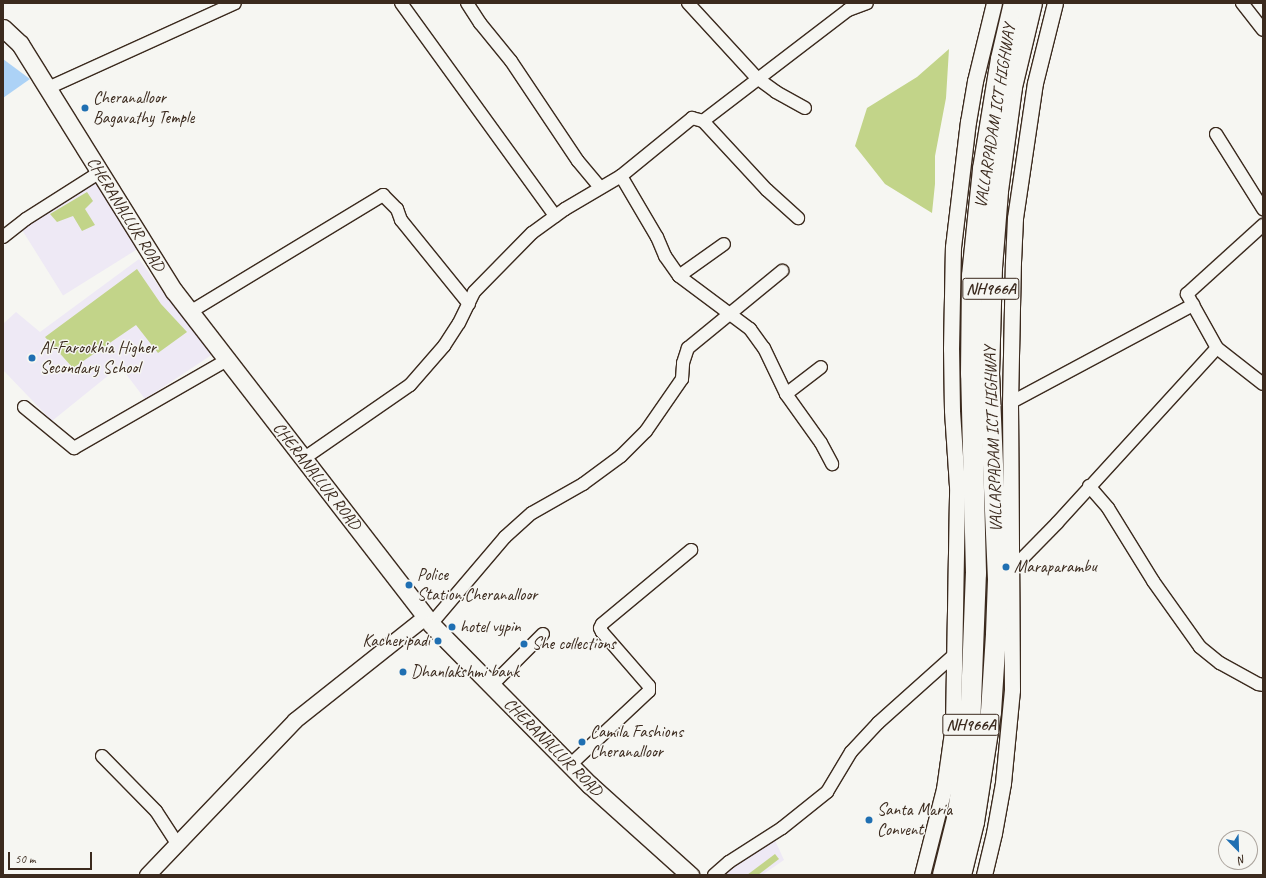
<!DOCTYPE html>
<style>
body{margin:0}
#map{position:relative;width:1266px;height:878px;overflow:hidden;background:#f6f6f2;font-family:Caveat,sans-serif}
div>[style]{position:absolute}
.built>*{inset:0;background:#eee9f5;transform-origin:0 0}
.green>*{inset:0;background:#c2d489}
.water>*{inset:0;background:#acd2f6}
.roads{filter:drop-shadow(1px 0 #3b2a1e) drop-shadow(-1px 0 #3b2a1e) drop-shadow(0 1px #3b2a1e) drop-shadow(0 -1px #3b2a1e)}
.minor>*{height:12px;margin:-6px;padding:0 6px;transform-origin:6px;border-radius:6px;background:#f6f6f2}
.tertiary>*{height:15px;margin:-7.5px;padding:0 7.5px;transform-origin:7.5px;border-radius:7.5px;background:#f6f6f2}
.secondary>*{height:17px;margin:-8.5px;padding:0 8.5px;transform-origin:8.5px;border-radius:8.5px;background:#f6f6f2}
.trunk>*{height:20px;margin:-10px;padding:0 10px;transform-origin:10px;border-radius:10px;background:#f6f6f2}
.dots>*{width:11px;height:11px;translate:-50% -50%;box-sizing:border-box;border:2px solid #f6f6f2;border-radius:50%}
span{translate:-50% -50%;white-space:nowrap;text-align:center;line-height:1.15;-webkit-text-stroke:3px #f6f6f2;paint-order:stroke}
.shield-label span{padding:1px 3px;background:#f6f6f2;border:1px solid;border-radius:3px;-webkit-text-stroke-width:0}
.shield-label{font-size:16px;color:#3b2a1e;font-weight:700}
.poi-label{font-size:17px;color:#3b2a1e}
.left{translate:0 -50%;text-align:left}
.right{translate:-100% -50%;text-align:right}
.street-label{font-size:17px;color:#3b2a1e}
.frame{position:absolute;inset:0;border:4px solid #3b2a1e;pointer-events:none}
.north{position:absolute;left:1218px;top:830px;width:40px;height:40px;box-sizing:border-box;background:#f6f6f2;border:1px solid #aba49d;border-radius:50%;rotate:157deg;font-size:11px;font-weight:700;line-height:16px;text-align:center;color:#3b2a1e}
.north::after{content:'';display:block;margin:auto;width:14px;height:18px;background:#1f6fb2;clip-path:polygon(50% 0,100% 100%,50% 72%,0 100%)}
.scale{position:absolute;left:8px;top:852px;width:84px;height:18px;box-sizing:border-box;border:2px solid #3b2a1e;border-top:0;padding-left:5px;font-size:12px;line-height:14px;white-space:nowrap;color:#3b2a1e;-webkit-text-stroke:3px #f6f6f2;paint-order:stroke}
</style>
<div id="map">
<div class="built">
<div style="left:97px;top:180px;width:80px;height:90px;rotate:58deg"></div>
<div style="clip-path:polygon(139px 259px,169px 300px,213px 354px,145px 399px,120px 366px,52px 421px,3px 370px,3px 324px,16px 312px,40px 332px)"></div>
<div style="clip-path:polygon(774px 838px,784px 860px,762px 875px,721px 875px)"></div>
</div>
<div class="green">
<div style="clip-path:polygon(949px 49px,946px 98px,935px 156px,935px 184px,932px 213px,885px 184px,855px 146px,867px 108px,917px 77px)"></div>
<div style="clip-path:polygon(87px 192px,93px 201px,85px 209px,95px 225px,82px 231px,73px 216px,57px 222px,50px 214px)"></div>
<div style="clip-path:polygon(137px 269px,161px 304px,187px 332px,158px 353px,136px 325px,73px 368px,45px 337px)"></div>
<div style="clip-path:polygon(775px 854px,779px 859px,758px 875px,747px 875px)"></div>
</div>
<div class="water">
<div style="clip-path:polygon(3px 59px,30px 79px,3px 98px)"></div>
</div>
<div class="roads">
<div class="minor">
<div style="left:401px;top:3px;width:263px;rotate:54.1deg"></div>
<div style="left:467px;top:3px;width:24px;rotate:57deg"></div>
<div style="left:480px;top:23px;width:49px;rotate:50.8deg"></div>
<div style="left:511px;top:61px;width:120px;rotate:56.2deg"></div>
<div style="left:578px;top:161px;width:34px;rotate:50deg"></div>
<div style="left:688px;top:3px;width:102px;rotate:47.4deg"></div>
<div style="left:757px;top:78px;width:24px;rotate:36deg"></div>
<div style="left:776px;top:92px;width:33px;rotate:29deg"></div>
<div style="left:1242px;top:3px;width:34px;rotate:52deg"></div>
<div style="left:48px;top:88px;width:205px;rotate:-24.4deg"></div>
<div style="left:703px;top:121px;width:94px;rotate:47.2deg"></div>
<div style="left:767px;top:190px;width:42px;rotate:42.1deg"></div>
<div style="left:1216px;top:134px;width:89px;rotate:57.9deg"></div>
<div style="left:621px;top:176px;width:71px;rotate:59.5deg"></div>
<div style="left:657px;top:237px;width:21px;rotate:67deg"></div>
<div style="left:665px;top:256px;width:24px;rotate:55deg"></div>
<div style="left:679px;top:276px;width:89px;rotate:36.7deg"></div>
<div style="left:750px;top:329px;width:24px;rotate:54deg"></div>
<div style="left:764px;top:348px;width:51px;rotate:64.4deg"></div>
<div style="left:786px;top:394px;width:60px;rotate:54.5deg"></div>
<div style="left:821px;top:443px;width:24px;rotate:62deg"></div>
<div style="left:3px;top:237px;width:29px;rotate:-38deg"></div>
<div style="left:26px;top:219px;width:88px;rotate:-32.4deg"></div>
<div style="left:679px;top:276px;width:55px;rotate:-35.4deg"></div>
<div style="left:190px;top:312px;width:226px;rotate:-31.2deg"></div>
<div style="left:383px;top:195px;width:20px;rotate:45deg"></div>
<div style="left:397px;top:209px;width:12px;rotate:70deg"></div>
<div style="left:401px;top:220px;width:108px;rotate:51deg"></div>
<div style="left:1217px;top:348px;width:58px;rotate:38deg"></div>
<div style="left:786px;top:394px;width:44px;rotate:-37.6deg"></div>
<div style="left:1010px;top:403px;width:208px;rotate:-28.2deg"></div>
<div style="left:24px;top:407px;width:65px;rotate:39.4deg"></div>
<div style="left:74px;top:448px;width:177px;rotate:-29.9deg"></div>
<div style="left:303px;top:459px;width:130px;rotate:-34.7deg"></div>
<div style="left:410px;top:385px;width:52px;rotate:-48.9deg"></div>
<div style="left:444px;top:346px;width:27px;rotate:-57deg"></div>
<div style="left:459px;top:323px;width:34px;rotate:-64deg"></div>
<div style="left:474px;top:292px;width:83px;rotate:-45.5deg"></div>
<div style="left:532px;top:233px;width:41px;rotate:-36deg"></div>
<div style="left:565px;top:209px;width:65px;rotate:-30.5deg"></div>
<div style="left:621px;top:176px;width:92px;rotate:-39.2deg"></div>
<div style="left:692px;top:118px;width:11px;rotate:15deg"></div>
<div style="left:703px;top:121px;width:183px;rotate:-37.4deg"></div>
<div style="left:848px;top:10px;width:20px;rotate:-20deg"></div>
<div style="left:1089px;top:486px;width:29px;rotate:49deg"></div>
<div style="left:1108px;top:508px;width:86px;rotate:58.3deg"></div>
<div style="left:1153px;top:581px;width:81px;rotate:54.5deg"></div>
<div style="left:1200px;top:647px;width:26px;rotate:39deg"></div>
<div style="left:1220px;top:663px;width:43px;rotate:28.9deg"></div>
<div style="left:1258px;top:684px;width:5px;rotate:11deg"></div>
<div style="left:1013px;top:568px;width:63px;rotate:-45.6deg"></div>
<div style="left:1057px;top:523px;width:237px;rotate:-47.6deg"></div>
<div style="left:1217px;top:348px;width:62px;rotate:-119.1deg"></div>
<div style="left:1187px;top:294px;width:103px;rotate:-42.2deg"></div>
<div style="left:431px;top:624px;width:114px;rotate:-49.6deg"></div>
<div style="left:505px;top:537px;width:36px;rotate:-42deg"></div>
<div style="left:532px;top:513px;width:59px;rotate:-29.6deg"></div>
<div style="left:583px;top:484px;width:47px;rotate:-36.4deg"></div>
<div style="left:621px;top:456px;width:35px;rotate:-45deg"></div>
<div style="left:646px;top:431px;width:63px;rotate:-55.3deg"></div>
<div style="left:682px;top:379px;width:16px;rotate:-86deg"></div>
<div style="left:683px;top:363px;width:16px;rotate:-72deg"></div>
<div style="left:688px;top:348px;width:122px;rotate:-39.3deg"></div>
<div style="left:492px;top:685px;width:72px;rotate:-45deg"></div>
<div style="left:102px;top:756px;width:77px;rotate:45.5deg"></div>
<div style="left:156px;top:811px;width:38px;rotate:57deg"></div>
<div style="left:570px;top:765px;width:108px;rotate:-43.1deg"></div>
<div style="left:649px;top:691px;width:5px;rotate:-90deg"></div>
<div style="left:649px;top:686px;width:72px;rotate:-131deg"></div>
<div style="left:602px;top:632px;width:4px;rotate:-117deg"></div>
<div style="left:600px;top:628px;width:4px;rotate:-63deg"></div>
<div style="left:602px;top:624px;width:116px;rotate:-39.7deg"></div>
<div style="left:714px;top:875px;width:20px;rotate:-41deg"></div>
<div style="left:729px;top:862px;width:63px;rotate:-32.7deg"></div>
<div style="left:782px;top:828px;width:58px;rotate:-38.7deg"></div>
<div style="left:827px;top:792px;width:47px;rotate:-59deg"></div>
<div style="left:851px;top:752px;width:40px;rotate:-47deg"></div>
<div style="left:878px;top:723px;width:102px;rotate:-41.8deg"></div>
</div>
<div class="tertiary">
<div style="left:147px;top:875px;width:214px;rotate:-46.3deg"></div>
<div style="left:295px;top:720px;width:166px;rotate:-38.4deg"></div>
<div style="left:922px;top:875px;width:89px;rotate:-75.7deg"></div>
<div style="left:944px;top:789px;width:65px;rotate:-82deg"></div>
<div style="left:953px;top:725px;width:239px;rotate:-89deg"></div>
<div style="left:957px;top:486px;width:76px;rotate:-93.8deg"></div>
<div style="left:952px;top:410px;width:61px;rotate:-90.9deg"></div>
<div style="left:951px;top:349px;width:102px;rotate:-88.9deg"></div>
<div style="left:953px;top:247px;width:126px;rotate:-83.2deg"></div>
<div style="left:968px;top:122px;width:42px;rotate:-80.3deg"></div>
<div style="left:975px;top:81px;width:80px;rotate:-76.3deg"></div>
<div style="left:984px;top:875px;width:43px;rotate:-76.6deg"></div>
<div style="left:994px;top:833px;width:51px;rotate:-79.8deg"></div>
<div style="left:1003px;top:783px;width:93px;rotate:-84.5deg"></div>
<div style="left:1012px;top:690px;width:287px;rotate:-90.4deg"></div>
<div style="left:1010px;top:403px;width:141px;rotate:-88.8deg"></div>
<div style="left:1013px;top:262px;width:44px;rotate:-87.4deg"></div>
<div style="left:1015px;top:218px;width:136px;rotate:-81.6deg"></div>
<div style="left:1035px;top:83px;width:82px;rotate:-76deg"></div>
</div>
<div class="secondary">
<div style="left:3px;top:28px;width:23px;rotate:43deg"></div>
<div style="left:20px;top:44px;width:291px;rotate:58.1deg"></div>
<div style="left:174px;top:291px;width:421px;rotate:52.3deg"></div>
<div style="left:431px;top:624px;width:226px;rotate:45.4deg"></div>
<div style="left:590px;top:785px;width:135px;rotate:42deg"></div>
</div>
<div class="trunk">
<div style="left:943px;top:875px;width:58px;rotate:-76deg"></div>
<div style="left:957px;top:819px;width:92px;rotate:-81.9deg"></div>
<div style="left:970px;top:728px;width:155px;rotate:-87.8deg"></div>
<div style="left:976px;top:573px;width:199px;rotate:-91.4deg"></div>
<div style="left:971px;top:374px;width:98px;rotate:-89.4deg"></div>
<div style="left:972px;top:276px;width:108px;rotate:-84.1deg"></div>
<div style="left:983px;top:169px;width:111px;rotate:-80.7deg"></div>
<div style="left:1001px;top:59px;width:57px;rotate:-76.9deg"></div>
<div style="left:961px;top:875px;width:55px;rotate:-76.2deg"></div>
<div style="left:974px;top:822px;width:111px;rotate:-81.2deg"></div>
<div style="left:991px;top:712px;width:78px;rotate:-86.3deg"></div>
<div style="left:996px;top:634px;width:55px;rotate:-87.9deg"></div>
<div style="left:998px;top:579px;width:204px;rotate:-92.5deg"></div>
<div style="left:989px;top:375px;width:107px;rotate:-88.4deg"></div>
<div style="left:992px;top:268px;width:77px;rotate:-85.5deg"></div>
<div style="left:998px;top:191px;width:105px;rotate:-82.3deg"></div>
<div style="left:1012px;top:87px;width:86px;rotate:-76.6deg"></div>
</div>
</div>
<div class="dots">
<div style="left:85px;top:108px;background:#1f6fb2"></div>
<div style="left:32px;top:358px;background:#1f6fb2"></div>
<div style="left:1006px;top:567px;background:#1f6fb2"></div>
<div style="left:409px;top:585px;background:#1f6fb2"></div>
<div style="left:452px;top:627px;background:#1f6fb2"></div>
<div style="left:438px;top:641px;background:#1f6fb2"></div>
<div style="left:524px;top:644px;background:#1f6fb2"></div>
<div style="left:403px;top:672px;background:#1f6fb2"></div>
<div style="left:582px;top:742px;background:#1f6fb2"></div>
<div style="left:869px;top:820px;background:#1f6fb2"></div>
</div>
<div class="shield-label">
<span style="left:991px;top:289px">NH966A</span>
<span style="left:971px;top:725px">NH966A</span>
</div>
<div class="poi-label">
<span class="left" style="left:93px;top:108px">Cheranalloor<br>Bagavathy Temple</span>
<span class="left" style="left:40px;top:358px">Al-Farookhia Higher<br>Secondary School</span>
<span class="left" style="left:1014px;top:567px">Maraparambu</span>
<span class="left" style="left:417px;top:585px">Police<br>Station,Cheranalloor</span>
<span class="left" style="left:460px;top:627px">hotel vypin</span>
<span class="right" style="left:430px;top:641px">Kacheripadi</span>
<span class="left" style="left:532px;top:644px">She collections</span>
<span class="left" style="left:411px;top:672px">Dhanlakshmi bank</span>
<span class="left" style="left:590px;top:742px">Camila Fashions<br>Cheranalloor</span>
<span class="left" style="left:877px;top:820px">Santa Maria<br>Convent</span>
</div>
<div class="street-label">
<span style="left:995px;top:116px;rotate:-81deg">VALLARPADAM ICT HIGHWAY</span>
<span style="left:126px;top:214px;rotate:58deg">CHERANALLUR ROAD</span>
<span style="left:993px;top:439px;rotate:-92deg">VALLARPADAM ICT HIGHWAY</span>
<span style="left:317px;top:476px;rotate:52deg">CHERANALLUR ROAD</span>
<span style="left:553px;top:747px;rotate:45deg">CHERANALLUR ROAD</span>
</div>
<div class="frame"></div>
<div class="north">N</div>
<div class="scale">50 m</div>
</div>
